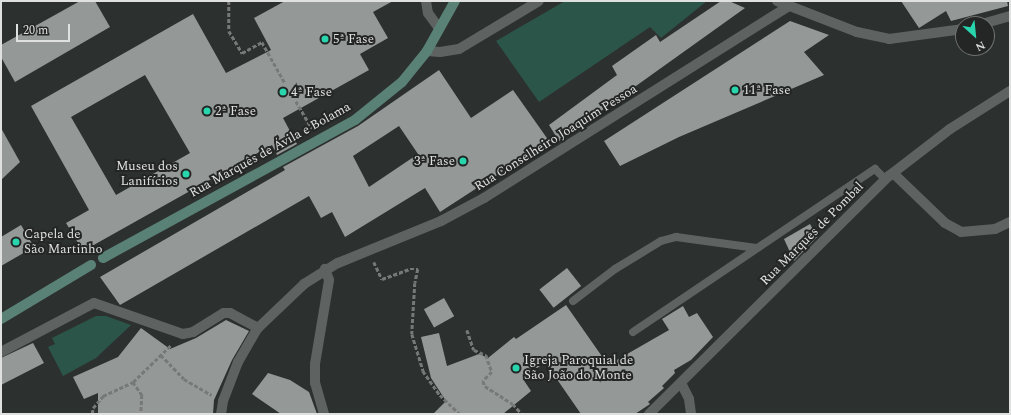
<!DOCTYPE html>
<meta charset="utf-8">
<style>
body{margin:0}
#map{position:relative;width:1011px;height:415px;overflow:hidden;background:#2c302f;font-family:Spectral,serif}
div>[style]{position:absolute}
.green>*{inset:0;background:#2c5549}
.building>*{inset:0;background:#949897;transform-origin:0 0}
.path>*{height:2.5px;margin-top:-1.25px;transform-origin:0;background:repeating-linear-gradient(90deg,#767978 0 4px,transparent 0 6px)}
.lane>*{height:8px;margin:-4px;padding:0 4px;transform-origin:4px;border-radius:4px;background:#5e6361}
.street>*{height:10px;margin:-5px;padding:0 5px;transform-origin:5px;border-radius:5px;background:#5e6361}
.secondary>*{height:10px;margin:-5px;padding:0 5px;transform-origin:5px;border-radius:5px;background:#5a8176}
.dots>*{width:11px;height:11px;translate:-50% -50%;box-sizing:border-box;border:2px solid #232625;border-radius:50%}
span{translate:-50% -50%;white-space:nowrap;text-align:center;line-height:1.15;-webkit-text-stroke:4px #232625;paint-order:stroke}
.poi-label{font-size:13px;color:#dfe1e0}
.left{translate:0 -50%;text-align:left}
.right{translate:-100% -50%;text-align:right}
.street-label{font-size:13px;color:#dfe1e0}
.frame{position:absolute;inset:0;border:2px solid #dfe1e0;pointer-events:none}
.north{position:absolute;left:955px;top:16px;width:40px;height:40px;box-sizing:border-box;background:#232625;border:1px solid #6e7170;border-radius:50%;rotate:153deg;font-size:11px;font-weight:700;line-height:16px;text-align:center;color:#dfe1e0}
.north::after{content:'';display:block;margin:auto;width:14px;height:18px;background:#28d5ad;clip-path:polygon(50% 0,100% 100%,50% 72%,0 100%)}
.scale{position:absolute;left:16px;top:24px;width:54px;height:18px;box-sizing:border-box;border:2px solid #dfe1e0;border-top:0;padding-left:5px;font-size:12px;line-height:14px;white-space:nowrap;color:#dfe1e0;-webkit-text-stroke:3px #232625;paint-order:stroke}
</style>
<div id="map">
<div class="green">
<div style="clip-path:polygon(565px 1px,707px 1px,661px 38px,650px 27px,539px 102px,496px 41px)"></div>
<div style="clip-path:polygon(96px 316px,106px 316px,131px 325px,96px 358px,63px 376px,48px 347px,55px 344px,52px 338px)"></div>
</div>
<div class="building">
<div style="clip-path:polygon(80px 1px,95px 1px,110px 27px,15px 82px,1px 57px,1px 45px)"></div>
<div style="clip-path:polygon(evenodd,285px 1px,393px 1px,373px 12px,388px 38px,360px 54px,369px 70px,283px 118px,297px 144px,277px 155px,272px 145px,83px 251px,66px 223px,89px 210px,31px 106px,193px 14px,226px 73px,271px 50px,254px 18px,285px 1px,145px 75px,190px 153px,116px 195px,71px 117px,145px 75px)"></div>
<div style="clip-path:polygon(721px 1px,729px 1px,745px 8px,559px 141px,549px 125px,617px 75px,612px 66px,656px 35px,660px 42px)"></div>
<div style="clip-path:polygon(901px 1px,1007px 1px,1008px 6px,951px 21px,946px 11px,919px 28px)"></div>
<div style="clip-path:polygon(790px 21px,829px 35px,804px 52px,824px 75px,679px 137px,620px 166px,604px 141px)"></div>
<div style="clip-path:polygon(evenodd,439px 70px,471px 118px,513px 90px,549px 141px,440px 212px,425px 188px,345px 237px,332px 212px,321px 218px,309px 196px,120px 305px,100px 277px,285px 170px,283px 167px,358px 126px,439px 70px,399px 126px,418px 154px,369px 187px,353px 156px,399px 126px)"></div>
<div style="clip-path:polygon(1px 128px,20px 162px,1px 180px)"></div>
<div style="clip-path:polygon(810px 224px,817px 237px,794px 261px,784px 239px)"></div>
<div style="clip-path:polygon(21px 225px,34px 247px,1px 266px,1px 237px)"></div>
<div style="left:567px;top:268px;width:23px;height:35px;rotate:52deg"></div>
<div style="left:444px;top:298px;width:21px;height:23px;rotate:61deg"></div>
<div style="clip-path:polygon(566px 305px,608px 365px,669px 330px,662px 319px,683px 306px,689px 317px,697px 313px,713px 337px,691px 360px,674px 370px,675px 373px,662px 386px,664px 388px,648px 402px,650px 404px,635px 414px,581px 414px,545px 362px,523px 379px,531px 391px,503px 414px,433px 414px,446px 401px,431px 378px,421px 337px,439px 333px,447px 366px,479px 354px,488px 358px,514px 337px,516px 339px)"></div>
<div style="clip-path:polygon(226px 320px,249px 331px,232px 360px,214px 400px,213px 414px,98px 414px,98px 393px,84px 399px,73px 377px,118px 357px,141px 328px,170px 349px,196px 338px)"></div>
<div style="clip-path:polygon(33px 343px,44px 363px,1px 385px,1px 358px)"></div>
<div style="clip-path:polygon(268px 373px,290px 380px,309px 392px,317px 414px,281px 414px,252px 394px)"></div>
</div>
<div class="path">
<div style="left:229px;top:1px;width:30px;rotate:90deg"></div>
<div style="left:229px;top:31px;width:26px;rotate:59deg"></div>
<div style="left:242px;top:53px;width:23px;rotate:-29deg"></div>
<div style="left:262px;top:42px;width:47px;rotate:60.7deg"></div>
<div style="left:296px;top:101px;width:32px;rotate:60deg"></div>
<div style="left:374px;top:262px;width:19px;rotate:65deg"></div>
<div style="left:382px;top:279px;width:30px;rotate:-20deg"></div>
<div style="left:410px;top:269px;width:8px"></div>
<div style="left:418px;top:269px;width:14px;rotate:102deg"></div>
<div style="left:415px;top:283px;width:51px;rotate:93.4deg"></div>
<div style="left:412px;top:334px;width:39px;rotate:73deg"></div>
<div style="left:423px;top:371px;width:29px;rotate:55deg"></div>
<div style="left:440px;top:395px;width:28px;rotate:44deg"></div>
<div style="left:467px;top:330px;width:21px;rotate:71deg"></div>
<div style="left:474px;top:350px;width:13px;rotate:23deg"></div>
<div style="left:486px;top:355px;width:18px;rotate:71deg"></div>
<div style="left:492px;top:372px;width:13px;rotate:135deg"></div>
<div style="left:483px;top:381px;width:5px;rotate:68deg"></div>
<div style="left:485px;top:386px;width:33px;rotate:33deg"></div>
<div style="left:513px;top:404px;width:13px;rotate:48deg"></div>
<div style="left:161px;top:355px;width:33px;rotate:46deg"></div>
<div style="left:184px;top:379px;width:32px;rotate:30deg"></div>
<div style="left:133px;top:382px;width:16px;rotate:55deg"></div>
<div style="left:142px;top:395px;width:19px;rotate:93deg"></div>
<div style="left:92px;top:414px;width:6px;rotate:-81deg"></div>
<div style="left:93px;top:408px;width:16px;rotate:-50deg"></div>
<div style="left:103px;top:396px;width:33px;rotate:-25deg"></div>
<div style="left:133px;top:382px;width:54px;rotate:-44.3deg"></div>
</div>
<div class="lane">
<div style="left:573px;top:301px;width:53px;rotate:-37.3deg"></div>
<div style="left:615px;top:269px;width:54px;rotate:-31.3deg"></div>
<div style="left:661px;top:241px;width:16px;rotate:-15deg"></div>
<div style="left:676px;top:237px;width:81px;rotate:7.8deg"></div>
<div style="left:633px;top:332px;width:292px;rotate:-34deg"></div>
<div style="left:875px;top:169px;width:14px;rotate:45deg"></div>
</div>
<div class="street">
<div style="left:426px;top:1px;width:12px;rotate:81deg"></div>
<div style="left:428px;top:13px;width:17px;rotate:54deg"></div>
<div style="left:777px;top:1px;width:86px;rotate:21.2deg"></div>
<div style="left:857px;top:32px;width:33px;rotate:12deg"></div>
<div style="left:889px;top:39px;width:75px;rotate:-7.7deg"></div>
<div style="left:982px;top:24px;width:29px;rotate:-16deg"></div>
<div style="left:427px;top:51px;width:13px;rotate:4deg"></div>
<div style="left:440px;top:52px;width:19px;rotate:-9deg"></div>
<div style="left:459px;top:49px;width:93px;rotate:-31deg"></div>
<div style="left:893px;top:173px;width:72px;rotate:43.9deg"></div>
<div style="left:945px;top:223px;width:18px;rotate:29deg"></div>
<div style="left:961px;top:232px;width:34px;rotate:-5deg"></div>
<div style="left:995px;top:229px;width:17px;rotate:-25deg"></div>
<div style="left:1px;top:352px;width:105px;rotate:-27.8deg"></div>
<div style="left:94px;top:303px;width:94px;rotate:19.2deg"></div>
<div style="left:183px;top:334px;width:10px;rotate:-11deg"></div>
<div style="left:193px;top:332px;width:36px;rotate:-32deg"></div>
<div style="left:224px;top:313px;width:6px"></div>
<div style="left:230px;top:313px;width:32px;rotate:28deg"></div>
<div style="left:681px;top:383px;width:18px;rotate:63deg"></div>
<div style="left:689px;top:399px;width:15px;rotate:82deg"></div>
<div style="left:221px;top:414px;width:13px;rotate:-81deg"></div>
<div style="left:223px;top:401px;width:42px;rotate:-69deg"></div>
<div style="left:238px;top:362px;width:39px;rotate:-60deg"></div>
<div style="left:258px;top:328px;width:64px;rotate:-43.7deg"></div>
<div style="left:304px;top:284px;width:40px;rotate:-32deg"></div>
<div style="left:338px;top:263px;width:111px;rotate:-22.2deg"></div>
<div style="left:441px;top:221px;width:49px;rotate:-28.1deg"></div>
<div style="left:484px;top:198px;width:360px;rotate:-32.2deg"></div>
<div style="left:324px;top:414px;width:32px;rotate:-106deg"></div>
<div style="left:315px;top:383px;width:19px;rotate:-90deg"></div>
<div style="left:315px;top:364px;width:85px;rotate:-80.5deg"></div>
<div style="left:329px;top:280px;width:12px;rotate:-110deg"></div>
<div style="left:649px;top:414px;width:338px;rotate:-44.8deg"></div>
<div style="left:889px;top:176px;width:77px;rotate:-37.6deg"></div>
<div style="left:950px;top:129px;width:71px;rotate:-32.3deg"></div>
</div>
<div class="secondary">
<div style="left:103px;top:258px;width:287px;rotate:-28.7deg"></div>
<div style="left:355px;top:120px;width:60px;rotate:-39deg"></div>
<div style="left:402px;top:82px;width:40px;rotate:-51deg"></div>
<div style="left:427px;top:51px;width:57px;rotate:-60.8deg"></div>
<div style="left:1px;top:319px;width:105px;rotate:-31deg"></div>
</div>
<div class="dots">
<div style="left:325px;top:39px;background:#28d5ad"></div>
<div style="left:735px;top:90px;background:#28d5ad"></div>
<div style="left:283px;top:92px;background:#28d5ad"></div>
<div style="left:207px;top:111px;background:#28d5ad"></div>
<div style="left:463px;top:161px;background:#28d5ad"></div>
<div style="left:186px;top:174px;background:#28d5ad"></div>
<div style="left:16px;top:242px;background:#28d5ad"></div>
<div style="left:516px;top:368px;background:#28d5ad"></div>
</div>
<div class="poi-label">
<span class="left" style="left:333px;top:39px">5ª Fase</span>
<span class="left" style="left:743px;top:90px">11ª Fase</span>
<span class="left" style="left:291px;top:92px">4ª Fase</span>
<span class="left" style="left:215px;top:111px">2ª Fase</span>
<span class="right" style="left:455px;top:161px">3ª Fase</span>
<span class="right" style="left:178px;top:174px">Museu dos<br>Lanifícios</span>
<span class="left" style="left:24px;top:242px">Capela de<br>São Martinho</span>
<span class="left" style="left:524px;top:368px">Igreja Paroquial de<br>São João do Monte</span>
</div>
<div class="street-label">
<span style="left:556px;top:138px;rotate:-32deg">Rua Conselheiro Joaquim Pessoa</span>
<span style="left:270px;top:150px;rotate:-29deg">Rua Marquês de Ávila e Bolama</span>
<span style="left:812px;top:234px;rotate:-45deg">Rua Marquês de Pombal</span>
</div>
<div class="frame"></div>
<div class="north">N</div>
<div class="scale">20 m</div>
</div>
